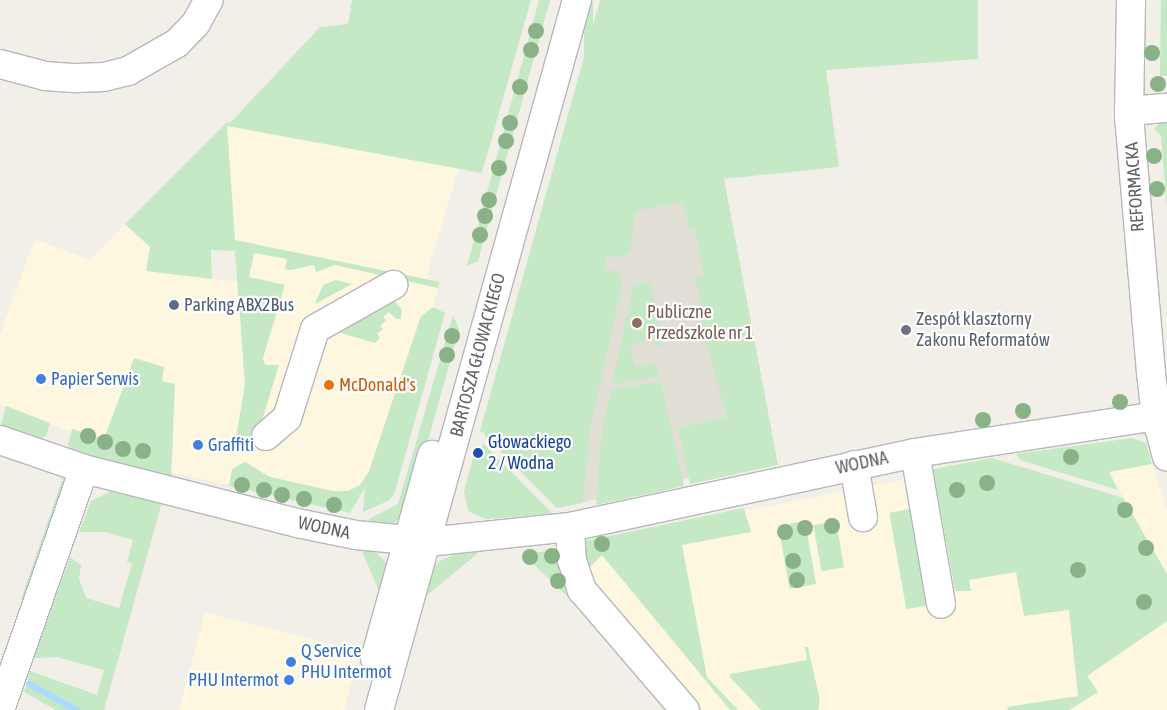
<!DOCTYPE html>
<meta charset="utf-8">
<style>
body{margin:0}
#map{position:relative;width:1167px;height:710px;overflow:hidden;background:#f1efe8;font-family:"Asap Condensed",sans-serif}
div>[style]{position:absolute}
.commercial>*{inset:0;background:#fef7e0}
.education>*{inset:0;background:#e1ded6}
.green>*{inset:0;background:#c5e8c5;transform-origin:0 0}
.stream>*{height:6px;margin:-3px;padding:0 3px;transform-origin:3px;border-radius:3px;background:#aadaff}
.roads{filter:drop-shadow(1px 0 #b5b8bc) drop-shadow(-1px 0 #b5b8bc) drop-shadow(0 1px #b5b8bc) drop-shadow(0 -1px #b5b8bc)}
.minor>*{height:28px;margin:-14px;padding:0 14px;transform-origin:14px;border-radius:14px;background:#fff}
.trees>*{width:16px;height:16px;margin:-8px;border-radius:50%;background:#89b387}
.dots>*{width:14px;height:14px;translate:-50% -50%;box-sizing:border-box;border:2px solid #fff;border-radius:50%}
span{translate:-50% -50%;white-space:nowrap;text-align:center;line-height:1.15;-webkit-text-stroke:4.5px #fff;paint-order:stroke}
.street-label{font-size:18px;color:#5f6368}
.service-label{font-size:18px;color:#4e5e75}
.left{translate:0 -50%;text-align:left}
.education-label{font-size:18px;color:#785e54}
.worship-label{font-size:18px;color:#5b616d}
.shop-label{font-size:18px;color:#366cbe}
.right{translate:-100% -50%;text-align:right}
.food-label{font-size:18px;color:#c56008}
.transit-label{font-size:18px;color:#164399}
</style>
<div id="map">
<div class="commercial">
<div style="clip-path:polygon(226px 126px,459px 167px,426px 278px,440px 282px,410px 390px,373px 476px,350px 513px,169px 472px,0 404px,0 334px,35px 239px,89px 260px,125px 224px,150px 247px,147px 271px,238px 282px)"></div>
<div style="clip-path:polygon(984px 464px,1133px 644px,1167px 621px,1167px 710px,700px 710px,584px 573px,620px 535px)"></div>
<div style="clip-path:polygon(1152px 464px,1167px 509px,1167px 574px,1109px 472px)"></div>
<div style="clip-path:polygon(205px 613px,360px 651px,344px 710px,179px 710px)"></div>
</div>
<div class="education">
<div style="clip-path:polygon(723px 185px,765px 461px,557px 508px,497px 442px,563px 204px)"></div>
</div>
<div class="green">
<div style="clip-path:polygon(352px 0,531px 0,482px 173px,227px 126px,235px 240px,440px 282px,438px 288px,335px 265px,316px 272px,314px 265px,291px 270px,285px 269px,287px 259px,254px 253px,249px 277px,285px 285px,263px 358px,265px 365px,279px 365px,260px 427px,253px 437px,235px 443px,245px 384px,235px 251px,211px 250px,212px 279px,146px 271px,150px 247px,125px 224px,226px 123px,231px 122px,320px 27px,348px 24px)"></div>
<div style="clip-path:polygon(539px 0,550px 0,478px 261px,467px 266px)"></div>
<div style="left:584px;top:0;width:9px;height:255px"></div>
<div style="clip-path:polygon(600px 0,978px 0,978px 59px,826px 70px,839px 167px,724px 179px,778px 465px,690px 484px,678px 428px,727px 417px,700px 321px,704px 319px,695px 277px,704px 275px,694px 228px,689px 229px,683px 202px,636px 211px,630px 252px,622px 257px,607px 256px,605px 269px,618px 272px,623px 281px,590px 430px,583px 503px,557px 508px,485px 436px,485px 433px,480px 431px)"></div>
<div style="clip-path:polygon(1161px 0,1167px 0,1167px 76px,1160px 76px)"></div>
<div style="clip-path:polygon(1167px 122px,1167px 208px,1161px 136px,1154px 129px,1159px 123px)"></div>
<div style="clip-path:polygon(516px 256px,521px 258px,480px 399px,481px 379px)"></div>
<div style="clip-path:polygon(336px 280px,352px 284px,315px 304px,323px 285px)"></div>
<div style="clip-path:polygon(649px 282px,663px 347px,657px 348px,654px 339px,630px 344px,635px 367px,656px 363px,659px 377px,612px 384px,634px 285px)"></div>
<div style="clip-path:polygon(393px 299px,402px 310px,401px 319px,396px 319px,389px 312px,383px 317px,386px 320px,380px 326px,383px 329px,377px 334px,380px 338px,375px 343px,324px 328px)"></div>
<div style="clip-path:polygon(433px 307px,445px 313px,394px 495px,388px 501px,363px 512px,365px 488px,350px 513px,229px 486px,232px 469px,245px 462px,270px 477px,333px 491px,348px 491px,360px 485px,369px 471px,421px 316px)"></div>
<div style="clip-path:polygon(453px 315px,459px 329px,412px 499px,404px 514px,393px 524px,367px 527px,369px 519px,398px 504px)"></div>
<div style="clip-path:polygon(134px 358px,164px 367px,162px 381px,175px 384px,171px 480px,73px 455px,68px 445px,72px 429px,104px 439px)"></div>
<div style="clip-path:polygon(661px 382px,684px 486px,596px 505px,602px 429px,612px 389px)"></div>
<div style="clip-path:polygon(6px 406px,50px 423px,46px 436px,35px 440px,0 430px)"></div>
<div style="clip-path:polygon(1132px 438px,1146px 443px,1152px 464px,1109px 472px,1118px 490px,1020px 460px,1016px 454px)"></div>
<div style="clip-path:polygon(483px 443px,551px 512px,551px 514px,486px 519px,468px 511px,464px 492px,475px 449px,481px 451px)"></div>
<div style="clip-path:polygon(992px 458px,1123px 498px,1167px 574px,1167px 621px,1087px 676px,1098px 692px,1069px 710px,1008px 710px,1007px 707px,1078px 696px,1069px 610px,1024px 616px,1016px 572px,969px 580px,971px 591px,955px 591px,933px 469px)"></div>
<div style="clip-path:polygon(63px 477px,66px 485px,25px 600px,21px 599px)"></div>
<div style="clip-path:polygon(112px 491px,162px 502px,104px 710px,56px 710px,24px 692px,30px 671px,97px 695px,104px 670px,57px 657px,34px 658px,70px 557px,81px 565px,79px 579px,86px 598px,119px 608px,132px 564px,127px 562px,133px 540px,105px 532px,79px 532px,91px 501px)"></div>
<div style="clip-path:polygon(744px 508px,751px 532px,682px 545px,707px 677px,738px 710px,730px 710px,602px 555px,584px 573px,585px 541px)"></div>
<div style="left:910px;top:509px;width:98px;height:21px;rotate:80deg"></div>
<div style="left:805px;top:521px;width:64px;height:27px;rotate:80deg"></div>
<div style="left:836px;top:521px;width:47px;height:23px;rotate:80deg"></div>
<div style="clip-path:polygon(483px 548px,482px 550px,421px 600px,429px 573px,440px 561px,463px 550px)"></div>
<div style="clip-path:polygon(361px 549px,373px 550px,384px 560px,387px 567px,380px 593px)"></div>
<div style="clip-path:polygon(558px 551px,560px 574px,568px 597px,522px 553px)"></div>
<div style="clip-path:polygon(805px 647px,808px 647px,820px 701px,818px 710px,761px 710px,730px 677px,730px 674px,807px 660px)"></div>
</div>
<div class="stream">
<div style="left:29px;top:684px;width:55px;rotate:28.4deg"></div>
</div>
<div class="roads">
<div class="minor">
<div style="left:1131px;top:0;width:116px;rotate:91deg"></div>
<div style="left:1129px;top:116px;width:258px;rotate:85.1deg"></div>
<div style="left:1151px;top:373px;width:43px;rotate:83.4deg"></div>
<div style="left:1156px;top:416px;width:42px;rotate:75deg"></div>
<div style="left:0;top:64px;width:47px;rotate:14.9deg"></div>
<div style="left:45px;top:76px;width:31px;rotate:4deg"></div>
<div style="left:76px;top:78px;width:28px;rotate:-2deg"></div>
<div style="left:104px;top:77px;width:25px;rotate:-14deg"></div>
<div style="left:128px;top:71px;width:56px;rotate:-29.7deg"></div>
<div style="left:177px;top:43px;width:28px;rotate:-46deg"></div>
<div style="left:196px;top:23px;width:26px;rotate:-61deg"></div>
<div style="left:1129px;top:111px;width:38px;rotate:-5deg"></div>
<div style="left:266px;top:436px;width:28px;rotate:-41deg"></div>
<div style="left:287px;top:418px;width:93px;rotate:-72.5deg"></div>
<div style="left:315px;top:329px;width:90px;rotate:-29.4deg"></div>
<div style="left:0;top:440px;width:89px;rotate:19deg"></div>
<div style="left:84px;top:469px;width:220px;rotate:14.2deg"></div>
<div style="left:297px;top:523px;width:60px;rotate:11.5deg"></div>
<div style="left:356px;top:535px;width:71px;rotate:5.6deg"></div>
<div style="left:427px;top:542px;width:144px;rotate:-6deg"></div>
<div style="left:570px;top:527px;width:353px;rotate:-12.1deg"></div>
<div style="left:915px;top:453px;width:244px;rotate:-8.7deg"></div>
<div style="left:915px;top:453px;width:153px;rotate:80.2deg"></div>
<div style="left:854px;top:465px;width:53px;rotate:80.2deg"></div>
<div style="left:570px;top:527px;width:33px;rotate:87deg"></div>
<div style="left:572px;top:560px;width:32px;rotate:72deg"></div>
<div style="left:582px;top:590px;width:158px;rotate:49.4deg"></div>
<div style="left:375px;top:659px;width:212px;rotate:-74.4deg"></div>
<div style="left:0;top:710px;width:255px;rotate:-70.8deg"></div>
<div style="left:379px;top:710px;width:737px;rotate:-74.42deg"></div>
</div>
</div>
<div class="trees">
<div style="left:536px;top:31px"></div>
<div style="left:531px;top:50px"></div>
<div style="left:1152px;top:53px"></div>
<div style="left:1158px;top:84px"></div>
<div style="left:520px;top:87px"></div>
<div style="left:510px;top:123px"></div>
<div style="left:506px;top:141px"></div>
<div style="left:1154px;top:156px"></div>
<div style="left:499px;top:168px"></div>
<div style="left:1157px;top:189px"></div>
<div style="left:489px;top:200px"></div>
<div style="left:485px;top:216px"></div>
<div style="left:480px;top:235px"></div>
<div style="left:452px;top:336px"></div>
<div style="left:447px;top:355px"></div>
<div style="left:1120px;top:402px"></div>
<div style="left:1023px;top:411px"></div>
<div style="left:983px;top:420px"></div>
<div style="left:88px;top:436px"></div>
<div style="left:105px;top:442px"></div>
<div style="left:123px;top:449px"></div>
<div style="left:143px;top:451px"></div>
<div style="left:1071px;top:457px"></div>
<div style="left:987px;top:483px"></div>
<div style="left:242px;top:485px"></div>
<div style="left:264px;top:490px"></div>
<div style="left:957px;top:490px"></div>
<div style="left:282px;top:495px"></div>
<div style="left:304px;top:499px"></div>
<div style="left:334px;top:505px"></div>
<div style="left:1125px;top:510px"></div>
<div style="left:832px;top:526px"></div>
<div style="left:805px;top:528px"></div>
<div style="left:785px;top:532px"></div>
<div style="left:602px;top:544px"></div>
<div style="left:1146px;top:548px"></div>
<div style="left:552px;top:556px"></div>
<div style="left:530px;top:557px"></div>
<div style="left:793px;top:561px"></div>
<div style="left:1078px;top:570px"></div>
<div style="left:797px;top:580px"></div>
<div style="left:558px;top:581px"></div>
<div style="left:1144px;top:602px"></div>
</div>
<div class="dots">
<div style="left:174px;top:305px;background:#5c6f8a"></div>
<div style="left:637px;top:323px;background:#8d6e63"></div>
<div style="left:906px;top:330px;background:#6b7280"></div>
<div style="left:41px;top:379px;background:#3f7fe0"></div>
<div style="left:329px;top:385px;background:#e8710a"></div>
<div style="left:198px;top:445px;background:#3f7fe0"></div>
<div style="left:478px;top:453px;background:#1a4fb4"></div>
<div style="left:291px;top:662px;background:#3f7fe0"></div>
<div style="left:289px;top:680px;background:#3f7fe0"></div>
</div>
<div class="street-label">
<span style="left:1135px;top:187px;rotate:-94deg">REFORMACKA</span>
<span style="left:478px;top:355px;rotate:-75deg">BARTOSZA GŁOWACKIEGO</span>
<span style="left:862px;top:463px;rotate:-12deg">WODNA</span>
<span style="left:324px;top:528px;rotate:12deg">WODNA</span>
</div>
<div class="service-label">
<span class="left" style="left:184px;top:305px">Parking ABX2Bus</span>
</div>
<div class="education-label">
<span class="left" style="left:647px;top:323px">Publiczne<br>Przedszkole nr 1</span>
</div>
<div class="worship-label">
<span class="left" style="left:916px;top:330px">Zespół klasztorny<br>Zakonu Reformatów</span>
</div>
<div class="shop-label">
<span class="left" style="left:51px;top:379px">Papier Serwis</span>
<span class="left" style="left:208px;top:445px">Graffiti</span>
<span class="left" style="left:301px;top:662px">Q Service<br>PHU Intermot</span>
<span class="right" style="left:279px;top:680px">PHU Intermot</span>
</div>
<div class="food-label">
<span class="left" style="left:339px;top:385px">McDonald's</span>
</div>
<div class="transit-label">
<span class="left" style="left:488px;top:453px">Głowackiego<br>2 / Wodna</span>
</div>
</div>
